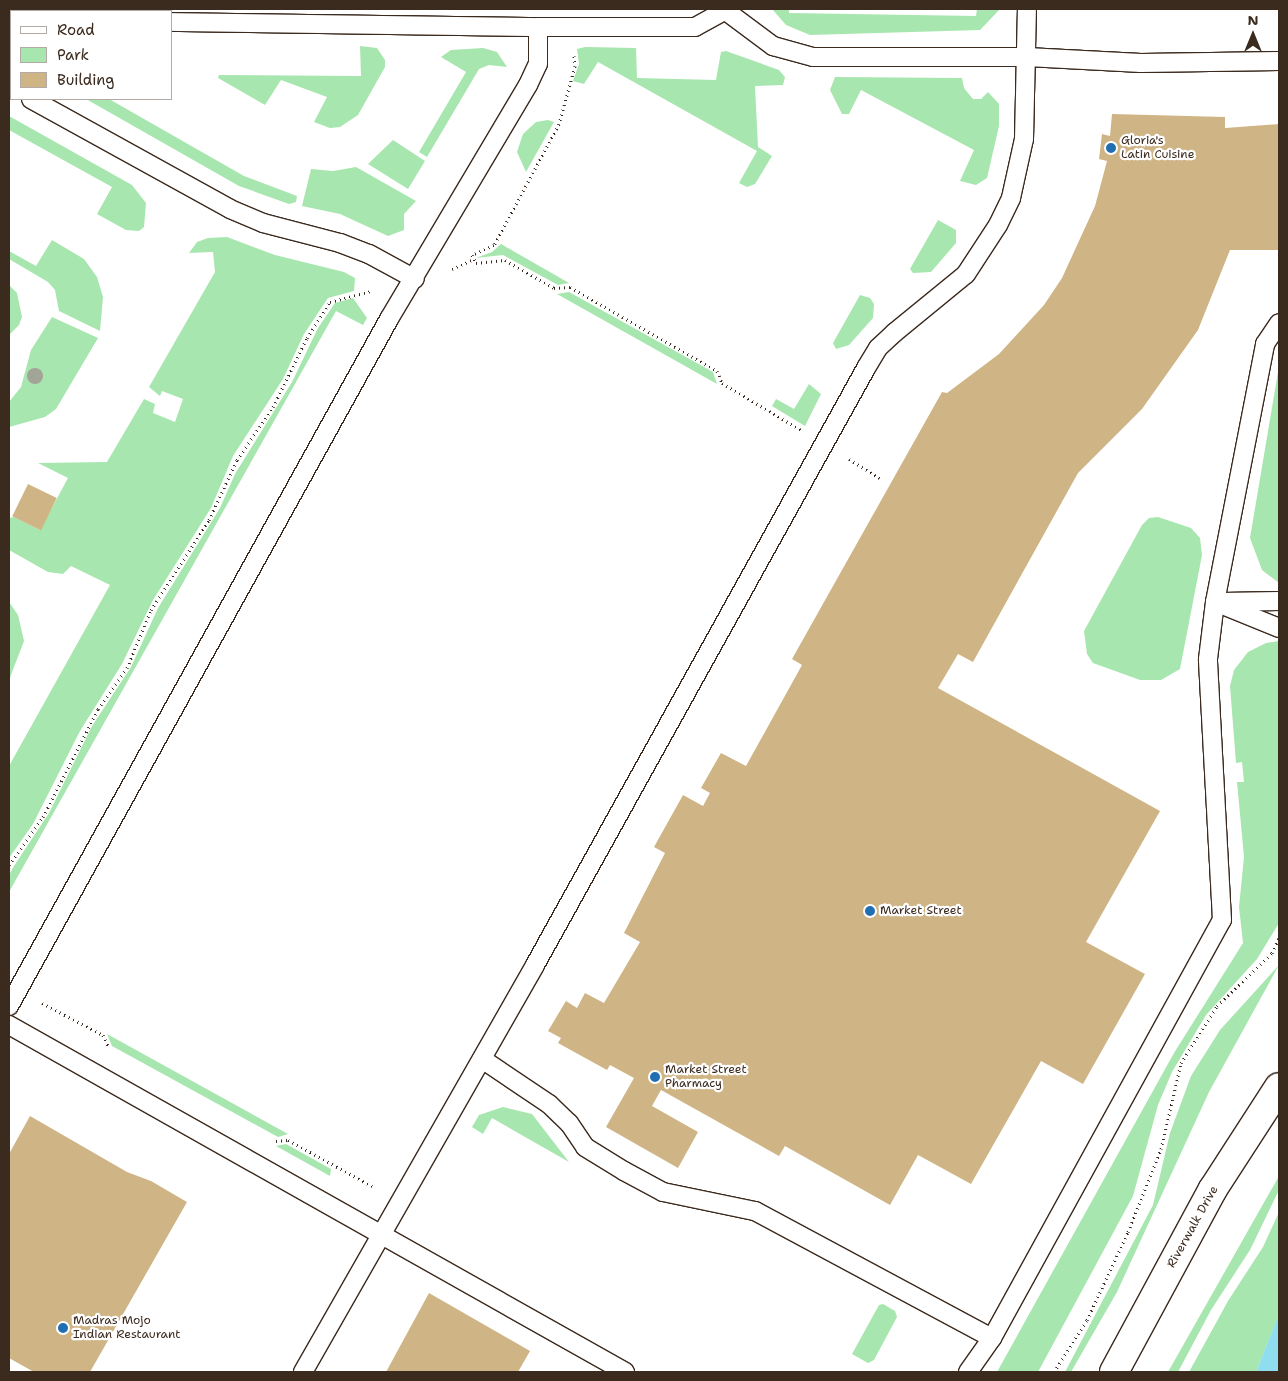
<!DOCTYPE html>
<style>
body{margin:0}
#map{position:relative;width:1288px;height:1381px;overflow:hidden;background:#fff;font-family:"Shantell Sans",sans-serif}
div>[style]{position:absolute}
.green>*{inset:0;background:#a7e6ae}
.water>*{inset:0;background:#90ddef}
.building>*{inset:0;background:#cfb585;transform-origin:0 0}
.path>*{height:3px;margin-top:-1.5px;transform-origin:0;background:repeating-linear-gradient(90deg,#3b2a1e 0 1px,transparent 0 5px)}
.roads{filter:drop-shadow(1px 0 #3b2a1e) drop-shadow(-1px 0 #3b2a1e) drop-shadow(0 1px #3b2a1e) drop-shadow(0 -1px #3b2a1e)}
.service>*{height:18px;margin:-9px;padding:0 9px;transform-origin:9px;border-radius:9px;background:#fff}
.tertiary>*{height:28px;margin:-14px;padding:0 14px;transform-origin:14px;border-radius:14px;background:#fff}
.trees>*{width:16px;height:16px;margin:-8px;border-radius:50%;background:#a2a497}
.dots>*{width:14px;height:14px;translate:-50% -50%;box-sizing:border-box;border:2px solid #fff;border-radius:50%}
span{translate:-50% -50%;white-space:nowrap;text-align:center;line-height:1.15;-webkit-text-stroke:4.5px #fff;paint-order:stroke}
.poi-label{font-size:12px;color:#3b2a1e}
.left{translate:0 -50%;text-align:left}
.street-label{font-size:12px;color:#3b2a1e}
.frame{position:absolute;inset:0;border:10px solid #3b2a1e;pointer-events:none}
.legend{position:absolute;left:10px;top:10px;width:162px;height:90px;box-sizing:border-box;background:#fff;border:1px solid #b1aaa5;margin:0;padding:6px 9px;list-style:none;font-size:15px;color:#3b2a1e}
.legend li{display:flex;align-items:center;gap:10px;height:25px}
.legend b{width:25px;border:1px solid #b1aaa5}
.north{position:absolute;left:1228px;top:10px;width:50px;height:50px;-webkit-text-stroke:4px #fff;paint-order:stroke;rotate:0deg;font-size:14px;font-weight:700;line-height:20px;text-align:center;color:#3b2a1e}
.north::after{content:'';display:block;margin:auto;width:18px;height:22px;background:#3b2a1e;clip-path:polygon(50% 0,100% 100%,50% 72%,0 100%)}
</style>
<div id="map">
<div class="green">
<div style="clip-path:polygon(772px 9px,789px 9px,789px 13px,976px 16px,977px 9px,1000px 9px,980px 30px,810px 35px,786px 25px)"></div>
<div style="clip-path:polygon(360px 46px,377px 48px,385px 60px,385px 67px,358px 115px,340px 127px,330px 128px,314px 122px,327px 97px,281px 80px,265px 105px,218px 78px,219px 75px,361px 76px)"></div>
<div style="clip-path:polygon(585px 47px,636px 48px,637px 78px,716px 80px,721px 52px,726px 51px,779px 70px,785px 77px,783px 85px,755px 86px,758px 147px,772px 156px,755px 184px,747px 187px,739px 183px,757px 151px,598px 62px,584px 84px,573px 81px,579px 64px,577px 49px)"></div>
<div style="clip-path:polygon(483px 48px,497px 52px,507px 67px,489px 65px,479px 69px,427px 157px,419px 152px,466px 72px,441px 57px,451px 50px)"></div>
<div style="clip-path:polygon(835px 77px,962px 78px,964px 88px,973px 99px,981px 99px,988px 92px,999px 104px,999px 126px,987px 178px,976px 185px,960px 181px,974px 150px,861px 90px,849px 114px,842px 114px,830px 90px)"></div>
<div style="clip-path:polygon(86px 99px,109px 99px,244px 176px,297px 196px,296px 202px,289px 204px,239px 186px)"></div>
<div style="clip-path:polygon(9px 116px,132px 185px,146px 203px,144px 227px,139px 231px,126px 230px,97px 214px,112px 187px,9px 130px)"></div>
<div style="clip-path:polygon(548px 120px,554px 122px,526px 172px,517px 152px,523px 134px,536px 122px)"></div>
<div style="clip-path:polygon(393px 140px,425px 161px,408px 189px,368px 164px)"></div>
<div style="clip-path:polygon(356px 167px,416px 201px,404px 214px,404px 230px,388px 236px,340px 214px,302px 206px,311px 169px,333px 171px)"></div>
<div style="clip-path:polygon(938px 220px,956px 230px,956px 243px,931px 272px,913px 273px,910px 269px)"></div>
<div style="clip-path:polygon(227px 237px,275px 255px,344px 272px,355px 278px,354px 291px,328px 298px,304px 334px,283px 379px,233px 456px,211px 508px,153px 600px,122px 664px,80px 731px,33px 824px,9px 858px,9px 766px,110px 585px,71px 566px,63px 574px,48px 572px,9px 550px,9px 518px,14px 517px,40px 530px,68px 478px,38px 463px,107px 462px,144px 399px,155px 404px,153px 413px,175px 422px,183px 399px,162px 391px,160px 396px,149px 387px,215px 272px,213px 252px,189px 253px,197px 242px,208px 238px)"></div>
<div style="clip-path:polygon(52px 240px,84px 259px,97px 277px,103px 297px,100px 331px,59px 311px,55px 290px,48px 282px,9px 259px,9px 251px,36px 266px)"></div>
<div style="clip-path:polygon(501px 244px,569px 283px,558px 285px,503px 255px,476px 258px,492px 252px)"></div>
<div style="clip-path:polygon(9px 285px,17px 293px,22px 317px,19px 325px,9px 335px)"></div>
<div style="clip-path:polygon(569px 292px,713px 372px,717px 384px,557px 294px)"></div>
<div style="clip-path:polygon(860px 295px,870px 298px,874px 304px,873px 318px,849px 345px,836px 349px,833px 343px)"></div>
<div style="clip-path:polygon(353px 298px,367px 318px,363px 325px,336px 311px,9px 892px,9px 875px,14px 866px,49px 813px,92px 726px,131px 667px,158px 608px,220px 508px,235px 474px,292px 382px,318px 328px,335px 303px)"></div>
<div style="clip-path:polygon(52px 317px,98px 338px,56px 409px,45px 417px,9px 427px,9px 402px,21px 387px,31px 350px)"></div>
<div style="clip-path:polygon(1279px 366px,1279px 583px,1262px 570px,1250px 538px)"></div>
<div style="clip-path:polygon(809px 384px,821px 394px,805px 426px,772px 406px,776px 399px,794px 409px)"></div>
<div style="clip-path:polygon(1158px 517px,1191px 528px,1200px 538px,1202px 555px,1180px 669px,1161px 680px,1140px 680px,1093px 663px,1087px 654px,1084px 631px,1142px 525px,1149px 518px)"></div>
<div style="clip-path:polygon(9px 602px,18px 615px,24px 641px,9px 680px)"></div>
<div style="clip-path:polygon(1279px 641px,1279px 923px,1257px 959px,1206px 1015px,1172px 1072px,1158px 1105px,1133px 1196px,1038px 1372px,997px 1372px,1174px 1053px,1243px 943px,1239px 907px,1244px 857px,1237px 782px,1244px 782px,1242px 762px,1236px 763px,1230px 686px,1234px 670px,1248px 652px,1266px 643px)"></div>
<div style="clip-path:polygon(1279px 965px,1209px 1092px,1117px 1292px,1071px 1372px,1065px 1372px,1153px 1205px,1170px 1133px,1191px 1076px,1220px 1030px)"></div>
<div style="clip-path:polygon(107px 1034px,288px 1134px,278px 1137px,112px 1046px)"></div>
<div style="clip-path:polygon(503px 1107px,532px 1114px,569px 1162px,492px 1118px,483px 1134px,472px 1127px,479px 1115px)"></div>
<div style="clip-path:polygon(286px 1144px,331px 1169px,330px 1176px,276px 1146px)"></div>
<div style="clip-path:polygon(1279px 1176px,1279px 1190px,1250px 1250px,1211px 1310px,1178px 1372px,1168px 1372px)"></div>
<div style="clip-path:polygon(1279px 1212px,1279px 1315px,1256px 1372px,1189px 1372px,1228px 1301px,1263px 1247px)"></div>
<div style="clip-path:polygon(883px 1304px,895px 1311px,897px 1317px,874px 1360px,868px 1363px,852px 1354px,879px 1305px)"></div>
</div>
<div class="water">
<div style="clip-path:polygon(1279px 1315px,1279px 1372px,1256px 1372px,1273px 1329px)"></div>
</div>
<div class="building">
<div style="clip-path:polygon(1112px 114px,1225px 117px,1225px 128px,1279px 124px,1279px 250px,1230px 250px,1198px 330px,1142px 409px,1078px 473px,973px 662px,958px 654px,938px 688px,1160px 811px,1086px 942px,1145px 974px,1083px 1084px,1041px 1061px,971px 1184px,918px 1155px,890px 1205px,785px 1146px,779px 1156px,661px 1090px,652px 1106px,698px 1132px,678px 1168px,606px 1127px,634px 1078px,610px 1065px,607px 1070px,558px 1043px,561px 1038px,548px 1031px,566px 1001px,577px 1008px,585px 993px,604px 1003px,640px 942px,624px 933px,665px 853px,654px 847px,683px 795px,703px 806px,710px 793px,701px 788px,721px 753px,746px 766px,802px 665px,792px 659px,942px 392px,947px 393px,999px 354px,1044px 305px,1062px 278px,1095px 206px,1107px 161px,1099px 159px,1102px 134px,1110px 136px)"></div>
<div style="left:28px;top:484px;width:32px;height:36px;rotate:26deg"></div>
<div style="clip-path:polygon(30px 1116px,127px 1172px,151px 1181px,187px 1202px,90px 1372px,34px 1372px,9px 1358px,9px 1154px)"></div>
<div style="clip-path:polygon(429px 1293px,530px 1351px,518px 1372px,386px 1372px)"></div>
</div>
<div class="path">
<div style="left:574px;top:56px;width:10px;rotate:84deg"></div>
<div style="left:575px;top:66px;width:60px;rotate:105.4deg"></div>
<div style="left:559px;top:124px;width:137px;rotate:118.2deg"></div>
<div style="left:494px;top:245px;width:24px;rotate:156deg"></div>
<div style="left:472px;top:255px;width:9px;rotate:63deg"></div>
<div style="left:476px;top:263px;width:29px;rotate:-6deg"></div>
<div style="left:505px;top:260px;width:56px;rotate:29.7deg"></div>
<div style="left:554px;top:288px;width:16px;rotate:-4deg"></div>
<div style="left:570px;top:287px;width:169px;rotate:29.7deg"></div>
<div style="left:717px;top:371px;width:13px;rotate:67deg"></div>
<div style="left:722px;top:383px;width:92px;rotate:30.7deg"></div>
<div style="left:452px;top:269px;width:24px;rotate:-24deg"></div>
<div style="left:849px;top:459px;width:36px;rotate:32deg"></div>
<div style="left:9px;top:865px;width:59px;rotate:-54.7deg"></div>
<div style="left:43px;top:817px;width:121px;rotate:-63deg"></div>
<div style="left:98px;top:709px;width:50px;rotate:-54.7deg"></div>
<div style="left:127px;top:668px;width:63px;rotate:-67.5deg"></div>
<div style="left:151px;top:610px;width:107px;rotate:-57.2deg"></div>
<div style="left:209px;top:520px;width:66px;rotate:-65deg"></div>
<div style="left:237px;top:460px;width:64px;rotate:-55.8deg"></div>
<div style="left:273px;top:407px;width:77px;rotate:-63.8deg"></div>
<div style="left:307px;top:338px;width:43px;rotate:-57.4deg"></div>
<div style="left:330px;top:302px;width:42px;rotate:-15deg"></div>
<div style="left:42px;top:1003px;width:69px;rotate:27.7deg"></div>
<div style="left:103px;top:1035px;width:14px;rotate:65deg"></div>
<div style="left:276px;top:1141px;width:12px;rotate:-5deg"></div>
<div style="left:288px;top:1140px;width:96px;rotate:28.7deg"></div>
<div style="left:1054px;top:1372px;width:62px;rotate:-57.6deg"></div>
<div style="left:1087px;top:1320px;width:97px;rotate:-65deg"></div>
<div style="left:1128px;top:1232px;width:89px;rotate:-68.3deg"></div>
<div style="left:1161px;top:1149px;width:88px;rotate:-76.9deg"></div>
<div style="left:1181px;top:1063px;width:67px;rotate:-57.7deg"></div>
<div style="left:1217px;top:1006px;width:76px;rotate:-43.9deg"></div>
<div style="left:1272px;top:953px;width:17px;rotate:-65deg"></div>
</div>
<div class="roads">
<div class="service">
<div style="left:55px;top:9px;width:4px;rotate:27deg"></div>
<div style="left:726px;top:11px;width:59px;rotate:36.7deg"></div>
<div style="left:773px;top:46px;width:41px;rotate:15.4deg"></div>
<div style="left:813px;top:57px;width:214px"></div>
<div style="left:1027px;top:57px;width:114px;rotate:3deg"></div>
<div style="left:1141px;top:63px;width:138px;rotate:-0.8deg"></div>
<div style="left:171px;top:22px;width:367px;rotate:0.8deg"></div>
<div style="left:9px;top:87px;width:2px;rotate:27deg"></div>
<div style="left:31px;top:99px;width:227px;rotate:28.9deg"></div>
<div style="left:230px;top:209px;width:36px;rotate:23deg"></div>
<div style="left:263px;top:223px;width:80px;rotate:14.6deg"></div>
<div style="left:340px;top:243px;width:31px;rotate:21deg"></div>
<div style="left:369px;top:254px;width:52px;rotate:28.5deg"></div>
<div style="left:1215px;top:602px;width:69px;rotate:22.1deg"></div>
<div style="left:1222px;top:602px;width:57px;rotate:-1deg"></div>
<div style="left:9px;top:1006px;width:785px;rotate:-61.05deg"></div>
<div style="left:389px;top:319px;width:272px;rotate:-59.3deg"></div>
<div style="left:528px;top:85px;width:23px;rotate:-65deg"></div>
<div style="left:538px;top:64px;width:37px;rotate:-90deg"></div>
<div style="left:538px;top:27px;width:157px"></div>
<div style="left:695px;top:27px;width:37px;rotate:-29deg"></div>
<div style="left:9px;top:1025px;width:707px;rotate:29.39deg"></div>
<div style="left:482px;top:1059px;width:81px;rotate:33.9deg"></div>
<div style="left:549px;top:1104px;width:28px;rotate:44deg"></div>
<div style="left:569px;top:1123px;width:29px;rotate:56deg"></div>
<div style="left:585px;top:1147px;width:46px;rotate:31.6deg"></div>
<div style="left:624px;top:1171px;width:44px;rotate:28.3deg"></div>
<div style="left:663px;top:1192px;width:94px;rotate:11.7deg"></div>
<div style="left:755px;top:1211px;width:269px;rotate:28.2deg"></div>
<div style="left:303px;top:1372px;width:468px;rotate:-60.3deg"></div>
<div style="left:535px;top:965px;width:683px;rotate:-60.99deg"></div>
<div style="left:866px;top:368px;width:23px;rotate:-59deg"></div>
<div style="left:878px;top:348px;width:22px;rotate:-43deg"></div>
<div style="left:894px;top:333px;width:93px;rotate:-39.3deg"></div>
<div style="left:966px;top:274px;width:59px;rotate:-56.9deg"></div>
<div style="left:998px;top:225px;width:30px;rotate:-64deg"></div>
<div style="left:1011px;top:198px;width:60px;rotate:-77.6deg"></div>
<div style="left:1024px;top:139px;width:130px;rotate:-88.7deg"></div>
<div style="left:968px;top:1372px;width:42px;rotate:-54.8deg"></div>
<div style="left:992px;top:1338px;width:477px;rotate:-61.2deg"></div>
<div style="left:1222px;top:920px;width:261px;rotate:-93.1deg"></div>
<div style="left:1208px;top:659px;width:57px;rotate:-83deg"></div>
<div style="left:1215px;top:602px;width:263px;rotate:-79deg"></div>
<div style="left:1265px;top:344px;width:25px;rotate:-56deg"></div>
</div>
<div class="tertiary">
<div style="left:1114px;top:1372px;width:208px;rotate:-61.6deg"></div>
<div style="left:1213px;top:1189px;width:121px;rotate:-57.1deg"></div>
</div>
</div>
<div class="trees">
<div style="left:35px;top:376px"></div>
</div>
<div class="dots">
<div style="left:1111px;top:148px;background:#1f6fb2"></div>
<div style="left:870px;top:911px;background:#1f6fb2"></div>
<div style="left:655px;top:1077px;background:#1f6fb2"></div>
<div style="left:63px;top:1328px;background:#1f6fb2"></div>
</div>
<div class="poi-label">
<span class="left" style="left:1121px;top:148px">Gloria's<br>Latin Cuisine</span>
<span class="left" style="left:880px;top:911px">Market Street</span>
<span class="left" style="left:665px;top:1077px">Market Street<br>Pharmacy</span>
<span class="left" style="left:73px;top:1328px">Madras Mojo<br>Indian Restaurant</span>
</div>
<div class="street-label">
<span style="left:1193px;top:1227px;rotate:-61deg">Riverwalk Drive</span>
</div>
<div class="frame"></div>
<ul class="legend">
<li><b style="height:6px;background:#fff"></b>Road</li>
<li><b style="height:14px;background:#a7e6ae"></b>Park</li>
<li><b style="height:14px;background:#cfb585"></b>Building</li>
</ul>
<div class="north">N</div>
</div>
